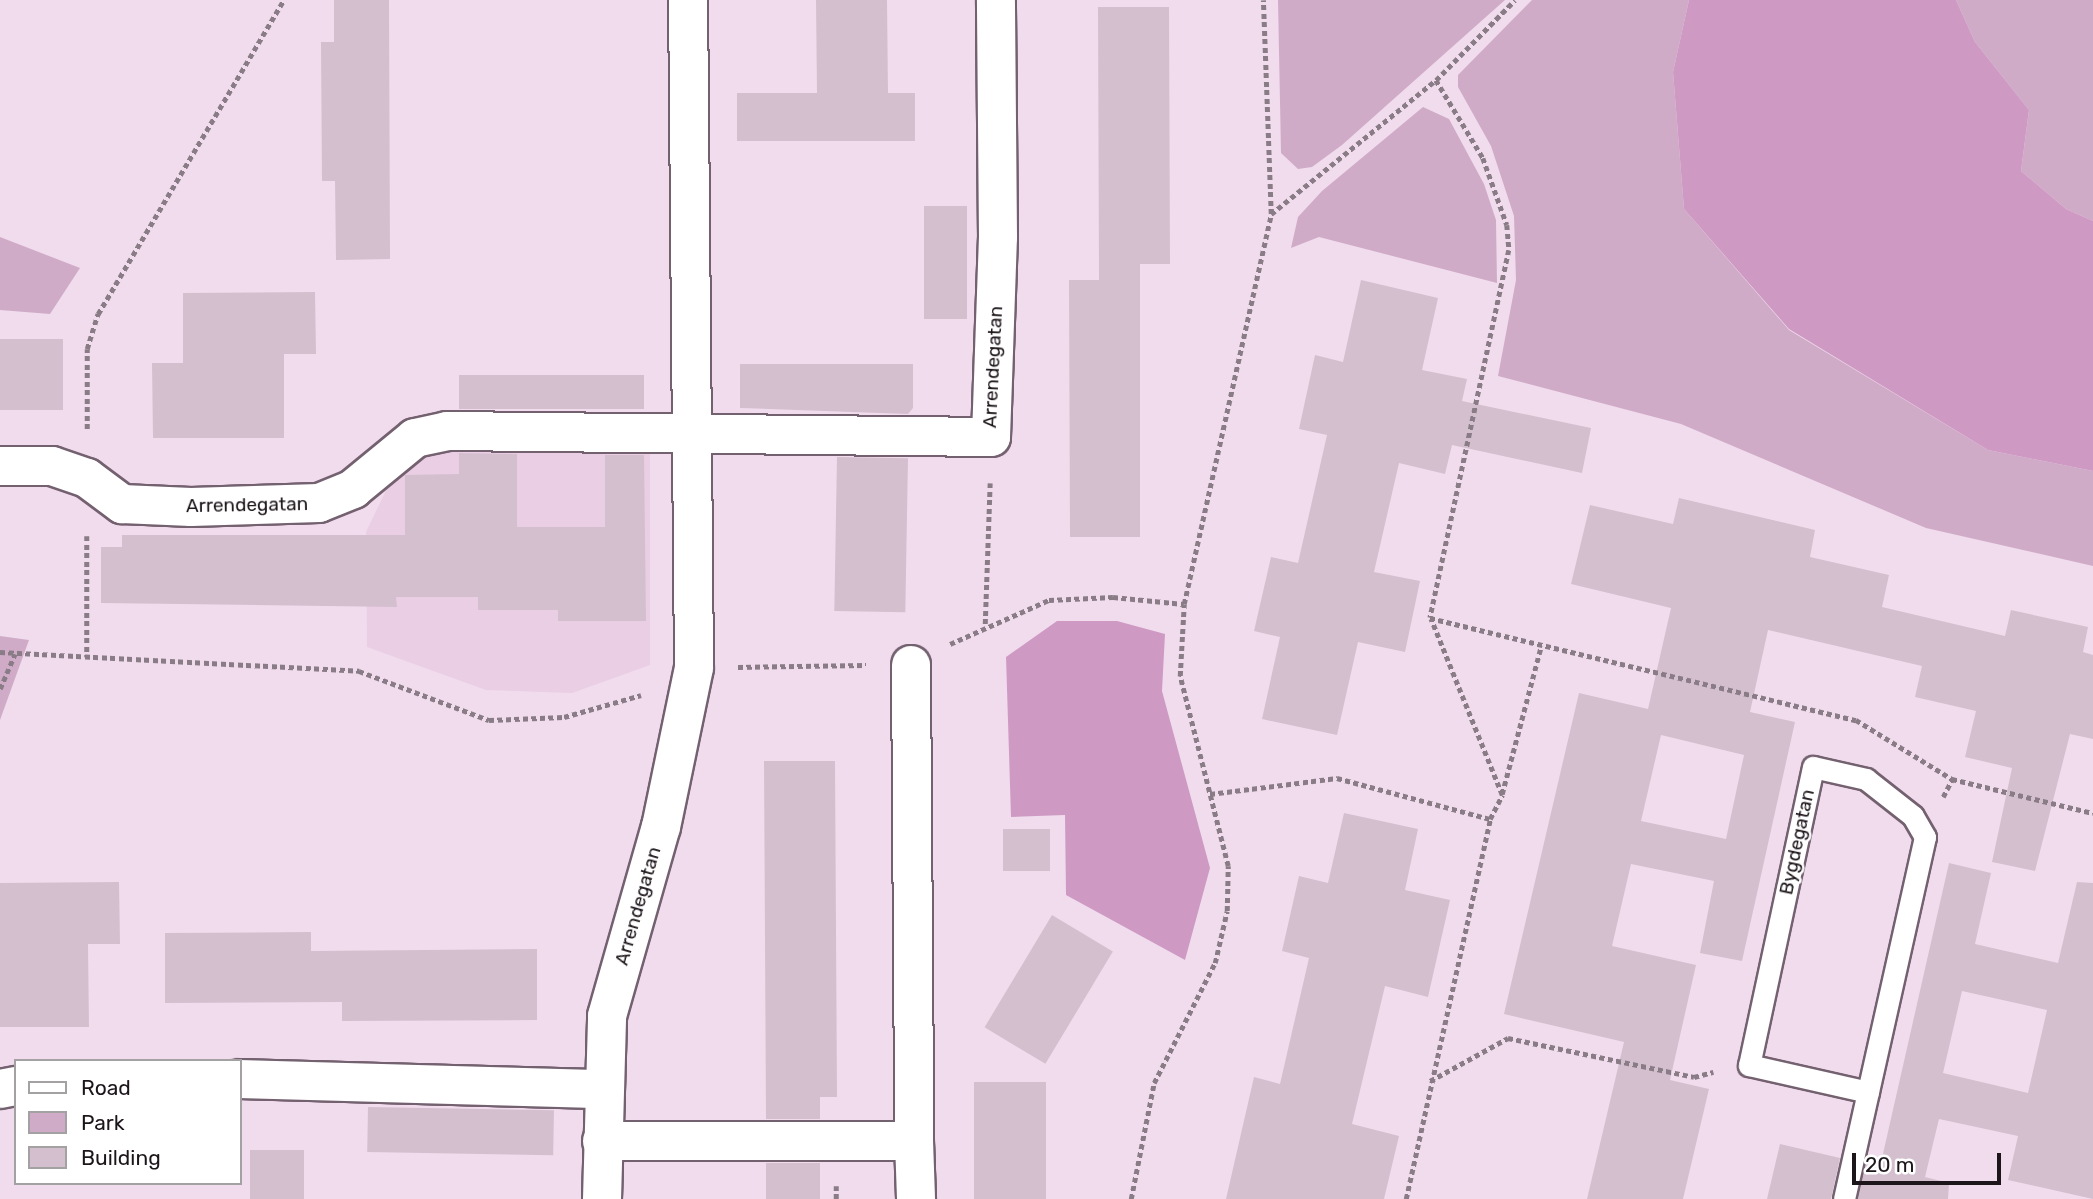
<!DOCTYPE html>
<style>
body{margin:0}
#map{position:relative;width:2093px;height:1199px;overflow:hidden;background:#f1dced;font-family:Rubik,sans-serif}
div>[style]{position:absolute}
.built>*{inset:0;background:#eacee4}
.green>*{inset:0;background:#d0abc8}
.forest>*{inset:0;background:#ce9ac4}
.building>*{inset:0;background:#d4bfcf;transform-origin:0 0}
.path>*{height:4.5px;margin-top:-2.25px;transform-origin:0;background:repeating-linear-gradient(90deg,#8a7c87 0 5px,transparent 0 8.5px)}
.roads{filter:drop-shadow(2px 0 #746170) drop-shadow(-2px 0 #746170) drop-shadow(0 2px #746170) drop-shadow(0 -2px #746170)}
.lane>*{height:21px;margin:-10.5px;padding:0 10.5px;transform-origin:10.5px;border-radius:10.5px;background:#fff}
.street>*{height:38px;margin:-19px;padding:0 19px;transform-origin:19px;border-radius:19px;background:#fff}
span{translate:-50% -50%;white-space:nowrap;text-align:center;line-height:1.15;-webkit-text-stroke:5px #fff;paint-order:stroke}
.street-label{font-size:19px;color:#1c151a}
.legend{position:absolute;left:14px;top:1059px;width:228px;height:126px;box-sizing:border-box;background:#fff;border:2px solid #a4a1a3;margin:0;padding:9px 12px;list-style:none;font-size:21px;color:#1c151a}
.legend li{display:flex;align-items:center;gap:14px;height:35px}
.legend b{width:35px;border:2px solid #a4a1a3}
.scale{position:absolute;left:1852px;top:1153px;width:149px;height:32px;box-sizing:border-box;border:4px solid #1c151a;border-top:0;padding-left:9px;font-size:21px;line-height:24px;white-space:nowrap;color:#1c151a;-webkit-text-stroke:5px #fff;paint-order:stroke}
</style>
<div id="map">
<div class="built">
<div style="clip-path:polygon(650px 445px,650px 665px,572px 693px,486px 690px,367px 647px,366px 532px,392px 478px,437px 447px)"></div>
</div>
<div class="green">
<div style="clip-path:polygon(1278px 0,1505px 0,1342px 145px,1312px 167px,1298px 169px,1281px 153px)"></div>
<div style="clip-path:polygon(1532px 0,1689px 0,1673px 72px,1684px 209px,1789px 330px,1988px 450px,2093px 471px,2093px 566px,1926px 528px,1681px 424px,1498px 376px,1516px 280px,1514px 216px,1491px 146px,1458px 87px,1458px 75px)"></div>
<div style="clip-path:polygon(1956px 0,2093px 0,2093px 221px,2066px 209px,2021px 171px,2029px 110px,1975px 42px)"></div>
<div style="clip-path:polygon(1423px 107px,1449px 119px,1484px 184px,1496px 220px,1497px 283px,1319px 237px,1291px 248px,1298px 217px,1322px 191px)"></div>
<div style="clip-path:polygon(0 237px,80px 268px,50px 314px,0 310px)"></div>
<div style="clip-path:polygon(0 636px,29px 640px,0 720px)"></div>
</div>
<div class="forest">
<div style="clip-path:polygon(1689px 0,1956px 0,1975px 42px,2029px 110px,2021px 171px,2066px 209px,2093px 221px,2093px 471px,1988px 450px,1789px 329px,1684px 209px,1673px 72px)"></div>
<div style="clip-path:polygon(1057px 621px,1117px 621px,1165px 634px,1162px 691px,1210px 868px,1185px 960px,1066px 895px,1065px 815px,1011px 817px,1006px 657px)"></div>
</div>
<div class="building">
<div style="clip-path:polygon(334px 0,389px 0,390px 259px,336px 260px,335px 181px,322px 181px,321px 42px,334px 42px)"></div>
<div style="clip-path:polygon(816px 0,887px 0,888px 93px,915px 93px,915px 141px,737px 141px,737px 93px,817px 93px)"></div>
<div style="clip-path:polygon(1098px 7px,1169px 7px,1170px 264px,1140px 264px,1140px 537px,1070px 537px,1069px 280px,1099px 280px)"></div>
<div style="left:924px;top:206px;width:43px;height:113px"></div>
<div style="clip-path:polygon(1361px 280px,1438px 298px,1422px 370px,1467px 379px,1462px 401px,1591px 428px,1582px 473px,1452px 445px,1445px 474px,1399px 463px,1374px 572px,1420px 581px,1405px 652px,1358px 642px,1337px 735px,1262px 719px,1280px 637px,1254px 631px,1271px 557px,1298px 563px,1327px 435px,1299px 429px,1315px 355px,1343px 362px)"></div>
<div style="clip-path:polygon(315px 292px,316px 354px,284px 354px,284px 438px,153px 438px,152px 363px,183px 363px,183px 293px)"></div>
<div style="left:0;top:339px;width:63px;height:71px"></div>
<div style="clip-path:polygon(740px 364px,913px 364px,913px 408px,908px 414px,740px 408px)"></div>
<div style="left:459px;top:375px;width:185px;height:34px"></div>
<div style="clip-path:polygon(459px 453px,517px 454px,517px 527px,605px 527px,605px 455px,644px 455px,646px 621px,558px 621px,558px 610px,478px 610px,478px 597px,396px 597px,397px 607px,101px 603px,101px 547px,122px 547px,122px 535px,405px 535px,405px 475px,459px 474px)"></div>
<div style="left:837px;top:457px;width:71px;height:154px;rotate:1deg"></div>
<div style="clip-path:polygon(evenodd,1679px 498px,1815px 530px,1810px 557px,1889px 575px,1882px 607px,2005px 636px,2011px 610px,2088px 627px,2083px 652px,2093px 655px,2093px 739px,2070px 734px,2035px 871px,1992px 862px,2012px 768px,1965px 757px,1976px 711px,1915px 697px,1922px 666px,1768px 630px,1750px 712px,1795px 722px,1742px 961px,1700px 953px,1714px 881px,1631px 864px,1612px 946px,1696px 965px,1670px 1080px,1709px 1089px,1683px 1199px,1587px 1199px,1624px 1042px,1504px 1014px,1579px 693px,1648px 709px,1671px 608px,1571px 584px,1590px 505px,1673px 524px,1679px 498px,1661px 735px,1744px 755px,1726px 839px,1641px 821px,1661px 735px)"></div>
<div style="clip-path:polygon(764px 761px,835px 761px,837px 1097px,820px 1097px,820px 1119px,766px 1119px)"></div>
<div style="clip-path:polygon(1344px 813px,1418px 829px,1405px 890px,1450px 900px,1428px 997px,1385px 986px,1352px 1124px,1399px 1136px,1384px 1199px,1226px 1199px,1254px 1077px,1280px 1084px,1309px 958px,1282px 951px,1299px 876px,1328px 883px)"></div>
<div style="left:1003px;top:829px;width:47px;height:42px"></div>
<div style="clip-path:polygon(evenodd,1949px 863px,1991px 873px,1975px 944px,2058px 963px,2077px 882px,2093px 883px,2093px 1199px,2008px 1180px,2018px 1136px,1939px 1119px,1925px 1177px,1949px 1183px,1948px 1199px,1857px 1199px,1865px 1163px,1880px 1167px,1949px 863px,1962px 991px,2047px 1010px,2028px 1093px,1943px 1073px,1962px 991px)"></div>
<div style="clip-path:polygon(119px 882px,120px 944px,88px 944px,89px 1027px,0 1027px,0 883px)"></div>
<div style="left:1052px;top:915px;width:71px;height:131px;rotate:31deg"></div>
<div style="clip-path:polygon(311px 932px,311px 951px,537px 949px,537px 1020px,342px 1021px,342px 1002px,165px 1003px,165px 933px)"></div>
<div style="left:974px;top:1082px;width:72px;height:117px"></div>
<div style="left:368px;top:1107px;width:186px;height:45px;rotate:1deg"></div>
<div style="clip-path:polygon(1780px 1144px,1840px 1158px,1831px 1199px,1767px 1199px)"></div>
<div style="left:250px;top:1150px;width:54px;height:49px"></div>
<div style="left:766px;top:1163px;width:54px;height:36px"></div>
</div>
<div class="path">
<div style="left:1436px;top:80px;width:91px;rotate:58.9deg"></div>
<div style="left:1483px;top:158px;width:71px;rotate:70.3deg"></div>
<div style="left:1507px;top:225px;width:25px;rotate:85deg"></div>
<div style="left:1509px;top:250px;width:376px;rotate:102.1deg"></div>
<div style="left:1430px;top:618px;width:438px;rotate:13.5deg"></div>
<div style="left:1856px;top:720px;width:113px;rotate:31.6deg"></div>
<div style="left:1952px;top:779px;width:145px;rotate:13.6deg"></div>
<div style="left:1271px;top:214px;width:213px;rotate:-39.1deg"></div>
<div style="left:1436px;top:80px;width:112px;rotate:-45.4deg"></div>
<div style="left:87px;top:429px;width:80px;rotate:-90deg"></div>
<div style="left:87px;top:349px;width:37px;rotate:-73deg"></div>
<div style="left:98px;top:314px;width:365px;rotate:-59.4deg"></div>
<div style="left:87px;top:536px;width:121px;rotate:90deg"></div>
<div style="left:985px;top:624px;width:141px;rotate:-88deg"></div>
<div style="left:950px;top:644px;width:108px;rotate:-24deg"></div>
<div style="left:1049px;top:600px;width:64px;rotate:-2.7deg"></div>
<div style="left:1113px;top:597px;width:71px;rotate:5.6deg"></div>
<div style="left:0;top:652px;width:360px;rotate:3deg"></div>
<div style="left:359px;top:671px;width:139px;rotate:20.7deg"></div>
<div style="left:489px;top:720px;width:75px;rotate:-2.3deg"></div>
<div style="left:564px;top:717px;width:80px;rotate:-15.9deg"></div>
<div style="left:738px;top:667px;width:128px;rotate:-0.9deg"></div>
<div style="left:0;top:689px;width:38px;rotate:-67deg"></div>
<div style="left:1210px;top:794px;width:128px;rotate:-7.2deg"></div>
<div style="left:1337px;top:778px;width:158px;rotate:15deg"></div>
<div style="left:1502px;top:794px;width:153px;rotate:-75.2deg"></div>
<div style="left:1943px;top:797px;width:20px;rotate:-63deg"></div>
<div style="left:1430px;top:1081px;width:89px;rotate:-28.9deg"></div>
<div style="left:1508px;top:1038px;width:190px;rotate:11.8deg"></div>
<div style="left:1694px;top:1077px;width:20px;rotate:-15deg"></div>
<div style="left:836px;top:1199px;width:13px;rotate:-90deg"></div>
<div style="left:1131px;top:1199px;width:118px;rotate:-78.8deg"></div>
<div style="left:1154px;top:1083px;width:135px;rotate:-63.1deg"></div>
<div style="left:1215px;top:963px;width:53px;rotate:-77deg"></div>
<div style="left:1227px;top:911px;width:45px;rotate:-88.7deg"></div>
<div style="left:1228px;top:866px;width:196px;rotate:-104.2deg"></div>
<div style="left:1180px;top:676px;width:72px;rotate:-86.8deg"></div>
<div style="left:1184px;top:604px;width:400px;rotate:-77.4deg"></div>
<div style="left:1271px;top:214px;width:214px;rotate:-92.1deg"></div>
<div style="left:1406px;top:1199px;width:389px;rotate:-77.5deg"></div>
<div style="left:1490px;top:819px;width:27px;rotate:-63deg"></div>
<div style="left:1502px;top:795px;width:190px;rotate:-112deg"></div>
</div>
<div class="roads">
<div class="lane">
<div style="left:1844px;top:1199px;width:371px;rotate:-77.4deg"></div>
<div style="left:1925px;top:837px;width:24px;rotate:-120deg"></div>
<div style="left:1913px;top:816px;width:60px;rotate:-141.8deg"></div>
<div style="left:1866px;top:779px;width:54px;rotate:-167.2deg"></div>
<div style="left:1813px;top:767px;width:305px;rotate:102.1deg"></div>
<div style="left:1749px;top:1065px;width:122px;rotate:12.8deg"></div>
</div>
<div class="street">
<div style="left:0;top:466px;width:52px"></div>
<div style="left:52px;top:466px;width:37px;rotate:19deg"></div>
<div style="left:87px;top:478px;width:44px;rotate:36.6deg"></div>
<div style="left:122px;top:504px;width:69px;rotate:2.5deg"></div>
<div style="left:191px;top:507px;width:128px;rotate:-1.8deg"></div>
<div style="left:319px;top:503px;width:37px;rotate:-22deg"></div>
<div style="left:353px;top:489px;width:80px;rotate:-39.4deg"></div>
<div style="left:415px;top:438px;width:33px;rotate:-12deg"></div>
<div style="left:447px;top:431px;width:544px;rotate:0.63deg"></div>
<div style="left:991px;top:437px;width:200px;rotate:-88deg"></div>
<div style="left:998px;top:237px;width:237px;rotate:-90.5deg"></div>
<div style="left:911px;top:665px;width:476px;rotate:89.6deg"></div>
<div style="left:240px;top:1079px;width:363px;rotate:1.6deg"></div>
<div style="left:0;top:1089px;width:16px;rotate:-11deg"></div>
<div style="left:602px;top:1141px;width:312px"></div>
<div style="left:914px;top:1141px;width:58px;rotate:88deg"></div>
<div style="left:602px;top:1199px;width:183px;rotate:-88.4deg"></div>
<div style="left:607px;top:1016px;width:197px;rotate:-74.1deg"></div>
<div style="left:661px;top:827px;width:162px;rotate:-78.3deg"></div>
<div style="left:694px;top:668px;width:668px;rotate:-90.51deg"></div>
</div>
</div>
<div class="street-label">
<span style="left:993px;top:367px;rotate:-87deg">Arrendegatan</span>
<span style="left:247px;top:505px;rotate:-1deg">Arrendegatan</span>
<span style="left:1797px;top:842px;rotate:-78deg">Bygdegatan</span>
<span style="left:638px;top:906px;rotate:-74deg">Arrendegatan</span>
</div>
<ul class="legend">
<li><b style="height:9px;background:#fff"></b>Road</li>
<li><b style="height:19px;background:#d0abc8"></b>Park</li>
<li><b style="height:19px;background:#d4bfcf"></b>Building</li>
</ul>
<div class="scale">20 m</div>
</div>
